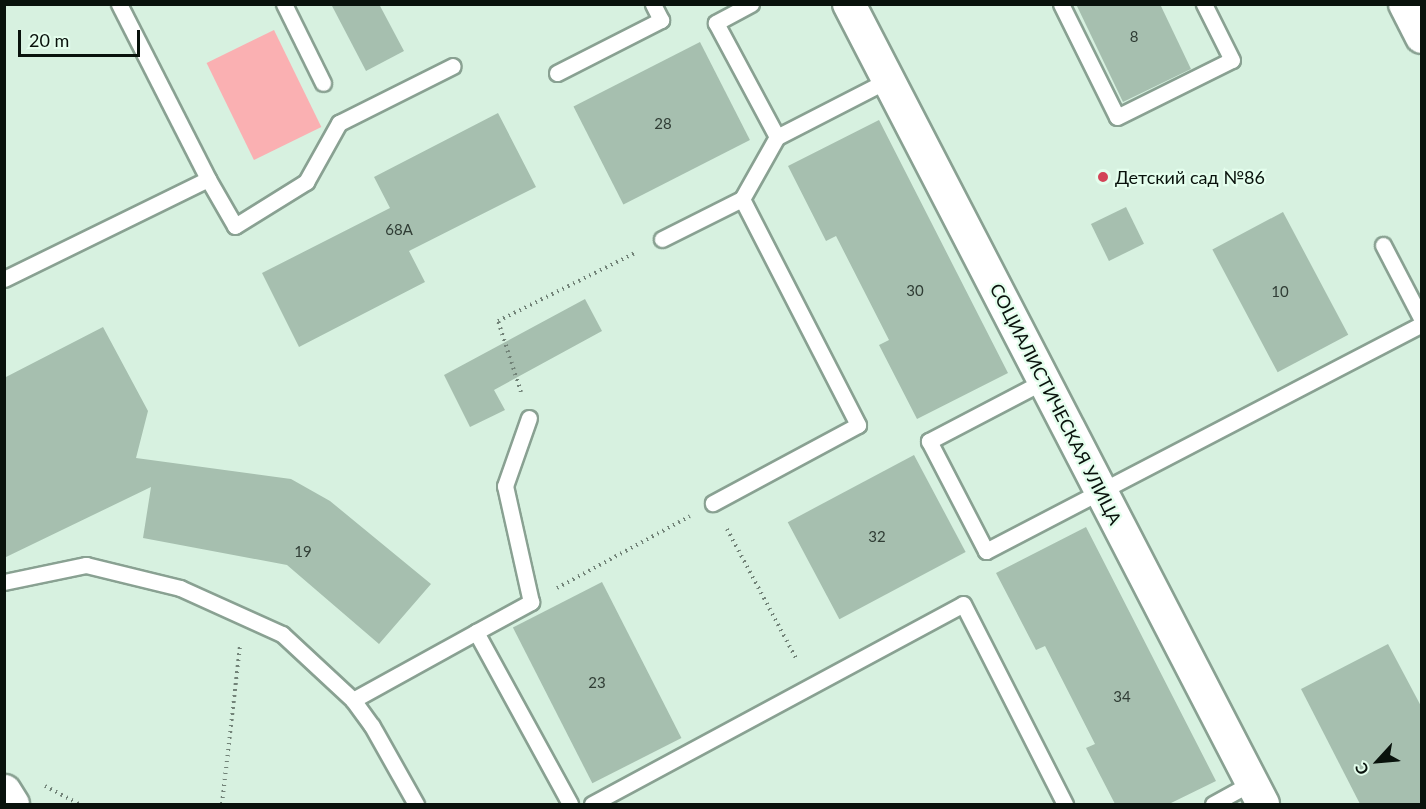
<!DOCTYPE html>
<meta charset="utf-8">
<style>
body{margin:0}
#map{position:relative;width:1426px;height:809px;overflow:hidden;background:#d7f1e0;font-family:Lato,sans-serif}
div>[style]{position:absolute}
.green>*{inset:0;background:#fab0b2;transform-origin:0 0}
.building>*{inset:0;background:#a6bfaf;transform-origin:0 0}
.path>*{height:4px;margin-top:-2px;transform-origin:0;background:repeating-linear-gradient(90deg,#728378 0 1.5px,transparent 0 6px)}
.roads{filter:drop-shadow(2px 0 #89a192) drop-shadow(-2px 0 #89a192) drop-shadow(0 2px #89a192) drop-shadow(0 -2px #89a192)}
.service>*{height:15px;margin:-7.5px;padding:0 7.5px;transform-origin:7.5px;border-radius:7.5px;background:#fff}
.minor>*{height:32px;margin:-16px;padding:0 16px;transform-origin:16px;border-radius:16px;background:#fff}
.secondary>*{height:33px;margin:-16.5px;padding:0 16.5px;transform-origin:16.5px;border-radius:16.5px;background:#fff}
.dots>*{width:16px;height:16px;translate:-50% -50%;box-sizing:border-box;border:3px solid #e4feed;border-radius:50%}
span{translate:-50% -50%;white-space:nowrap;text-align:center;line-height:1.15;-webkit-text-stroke:4.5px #e4feed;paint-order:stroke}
.number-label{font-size:15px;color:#303d35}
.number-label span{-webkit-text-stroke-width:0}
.poi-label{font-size:18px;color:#09120c}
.left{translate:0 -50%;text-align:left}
.street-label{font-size:18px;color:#09120c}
.frame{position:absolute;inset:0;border:6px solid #09120c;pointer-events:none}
.north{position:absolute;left:1348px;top:731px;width:60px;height:60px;-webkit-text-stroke:4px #e4feed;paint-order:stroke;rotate:244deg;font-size:16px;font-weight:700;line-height:24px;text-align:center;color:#09120c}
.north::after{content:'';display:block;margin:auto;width:21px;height:27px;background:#09120c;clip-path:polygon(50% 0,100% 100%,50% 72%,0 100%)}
.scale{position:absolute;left:18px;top:30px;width:122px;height:27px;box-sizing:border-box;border:3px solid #09120c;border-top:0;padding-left:8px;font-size:18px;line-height:21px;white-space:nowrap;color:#09120c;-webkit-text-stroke:4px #e4feed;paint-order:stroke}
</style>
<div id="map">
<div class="green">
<div style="left:274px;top:30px;width:108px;height:75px;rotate:64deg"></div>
</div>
<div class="building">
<div style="clip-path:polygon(331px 4px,379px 4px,404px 51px,366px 71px)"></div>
<div style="clip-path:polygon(1076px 4px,1160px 4px,1191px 69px,1123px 102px)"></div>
<div style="left:700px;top:42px;width:110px;height:142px;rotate:63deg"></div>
<div style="clip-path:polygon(498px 113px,536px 187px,409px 251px,425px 282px,299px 347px,262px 273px,390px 208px,374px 177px)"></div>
<div style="clip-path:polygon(879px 120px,1008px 373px,917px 419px,879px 345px,889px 340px,836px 236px,826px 241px,788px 166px)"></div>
<div style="left:1126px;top:207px;width:41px;height:39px;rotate:64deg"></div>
<div style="left:1283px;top:212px;width:139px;height:80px;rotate:62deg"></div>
<div style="clip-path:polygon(585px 299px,602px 331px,494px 390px,505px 410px,470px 427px,444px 375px)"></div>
<div style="clip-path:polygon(103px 327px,148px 411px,136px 458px,291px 479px,330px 501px,431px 584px,379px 644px,287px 565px,143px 538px,151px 487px,4px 558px,4px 378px)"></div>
<div style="left:914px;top:455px;width:110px;height:143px;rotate:62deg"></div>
<div style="clip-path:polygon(1086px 527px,1216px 781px,1169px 804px,1115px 804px,1086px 748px,1095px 744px,1045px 646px,1036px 650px,996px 573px)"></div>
<div style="left:602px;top:582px;width:175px;height:100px;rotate:63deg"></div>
<div style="clip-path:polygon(1388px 644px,1422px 708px,1422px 804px,1360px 804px,1301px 689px)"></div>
</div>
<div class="path">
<div style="left:521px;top:392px;width:75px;rotate:-107.9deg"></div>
<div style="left:498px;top:321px;width:155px;rotate:-26.4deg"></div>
<div style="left:727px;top:529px;width:149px;rotate:61.9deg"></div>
<div style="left:557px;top:588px;width:151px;rotate:-28.4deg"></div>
<div style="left:45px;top:786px;width:38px;rotate:28deg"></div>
<div style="left:222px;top:804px;width:158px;rotate:-83.5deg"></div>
</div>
<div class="roads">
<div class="service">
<div style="left:119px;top:4px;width:196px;rotate:63deg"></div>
<div style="left:284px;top:4px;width:88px;rotate:63.7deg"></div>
<div style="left:751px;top:4px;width:40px;rotate:152deg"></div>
<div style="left:716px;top:23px;width:129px;rotate:61.8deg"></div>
<div style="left:777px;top:137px;width:125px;rotate:-27.2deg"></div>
<div style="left:1061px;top:4px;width:126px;rotate:63.6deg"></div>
<div style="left:1117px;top:117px;width:128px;rotate:-26.4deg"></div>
<div style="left:1232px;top:60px;width:63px;rotate:-116.6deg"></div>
<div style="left:557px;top:73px;width:117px;rotate:-27deg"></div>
<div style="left:661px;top:20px;width:18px;rotate:-117deg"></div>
<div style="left:742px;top:199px;width:71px;rotate:-60.6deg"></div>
<div style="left:662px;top:239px;width:89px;rotate:-26.6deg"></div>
<div style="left:742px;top:199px;width:254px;rotate:62.8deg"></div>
<div style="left:858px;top:425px;width:165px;rotate:151.7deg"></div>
<div style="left:1383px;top:245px;width:85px;rotate:62.5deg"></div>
<div style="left:4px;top:279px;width:227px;rotate:-26.1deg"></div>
<div style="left:208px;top:179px;width:54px;rotate:60.1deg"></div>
<div style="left:235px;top:226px;width:84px;rotate:-31.8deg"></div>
<div style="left:306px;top:182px;width:68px;rotate:-60.8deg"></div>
<div style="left:339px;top:123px;width:127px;rotate:-26.6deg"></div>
<div style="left:1044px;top:381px;width:130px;rotate:152.4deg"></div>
<div style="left:929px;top:441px;width:124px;rotate:62.6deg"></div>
<div style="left:986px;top:551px;width:492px;rotate:-27.5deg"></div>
<div style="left:4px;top:582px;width:84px;rotate:-11.7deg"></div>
<div style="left:86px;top:565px;width:97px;rotate:13.7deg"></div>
<div style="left:180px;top:588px;width:112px;rotate:24.3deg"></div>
<div style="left:282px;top:634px;width:97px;rotate:42.9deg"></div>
<div style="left:353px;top:700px;width:32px;rotate:54deg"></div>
<div style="left:372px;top:726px;width:90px;rotate:60.6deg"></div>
<div style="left:476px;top:632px;width:63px;rotate:-28.6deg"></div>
<div style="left:531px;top:602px;width:119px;rotate:-102.6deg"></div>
<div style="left:505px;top:486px;width:72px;rotate:-70.6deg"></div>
<div style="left:353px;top:700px;width:141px;rotate:-28.9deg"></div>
<div style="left:476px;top:632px;width:196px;rotate:61.3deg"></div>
<div style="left:592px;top:804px;width:421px;rotate:-28.3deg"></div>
<div style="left:963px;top:604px;width:225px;rotate:63deg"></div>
<div style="left:1213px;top:804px;width:43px;rotate:-28.9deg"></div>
</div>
<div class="minor">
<div style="left:849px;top:4px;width:901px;rotate:62.64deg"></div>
<div style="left:1405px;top:4px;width:37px;rotate:63deg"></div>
</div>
<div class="secondary">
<div style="left:4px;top:791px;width:15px;rotate:58deg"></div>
</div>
</div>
<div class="dots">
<div style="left:1103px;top:177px;background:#d34357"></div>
</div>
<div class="number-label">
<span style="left:1134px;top:37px">8</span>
<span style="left:663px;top:124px">28</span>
<span style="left:399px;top:230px">68А</span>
<span style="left:915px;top:291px">30</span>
<span style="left:1280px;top:292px">10</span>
<span style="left:877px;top:537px">32</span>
<span style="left:303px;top:552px">19</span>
<span style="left:597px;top:683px">23</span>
<span style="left:1122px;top:697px">34</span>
</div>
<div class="poi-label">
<span class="left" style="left:1115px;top:177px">Детский сад №86</span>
</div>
<div class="street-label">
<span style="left:1056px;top:404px;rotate:63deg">СОЦИАЛИСТИЧЕСКАЯ УЛИЦА</span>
</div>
<div class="frame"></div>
<div class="north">С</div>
<div class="scale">20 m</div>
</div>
